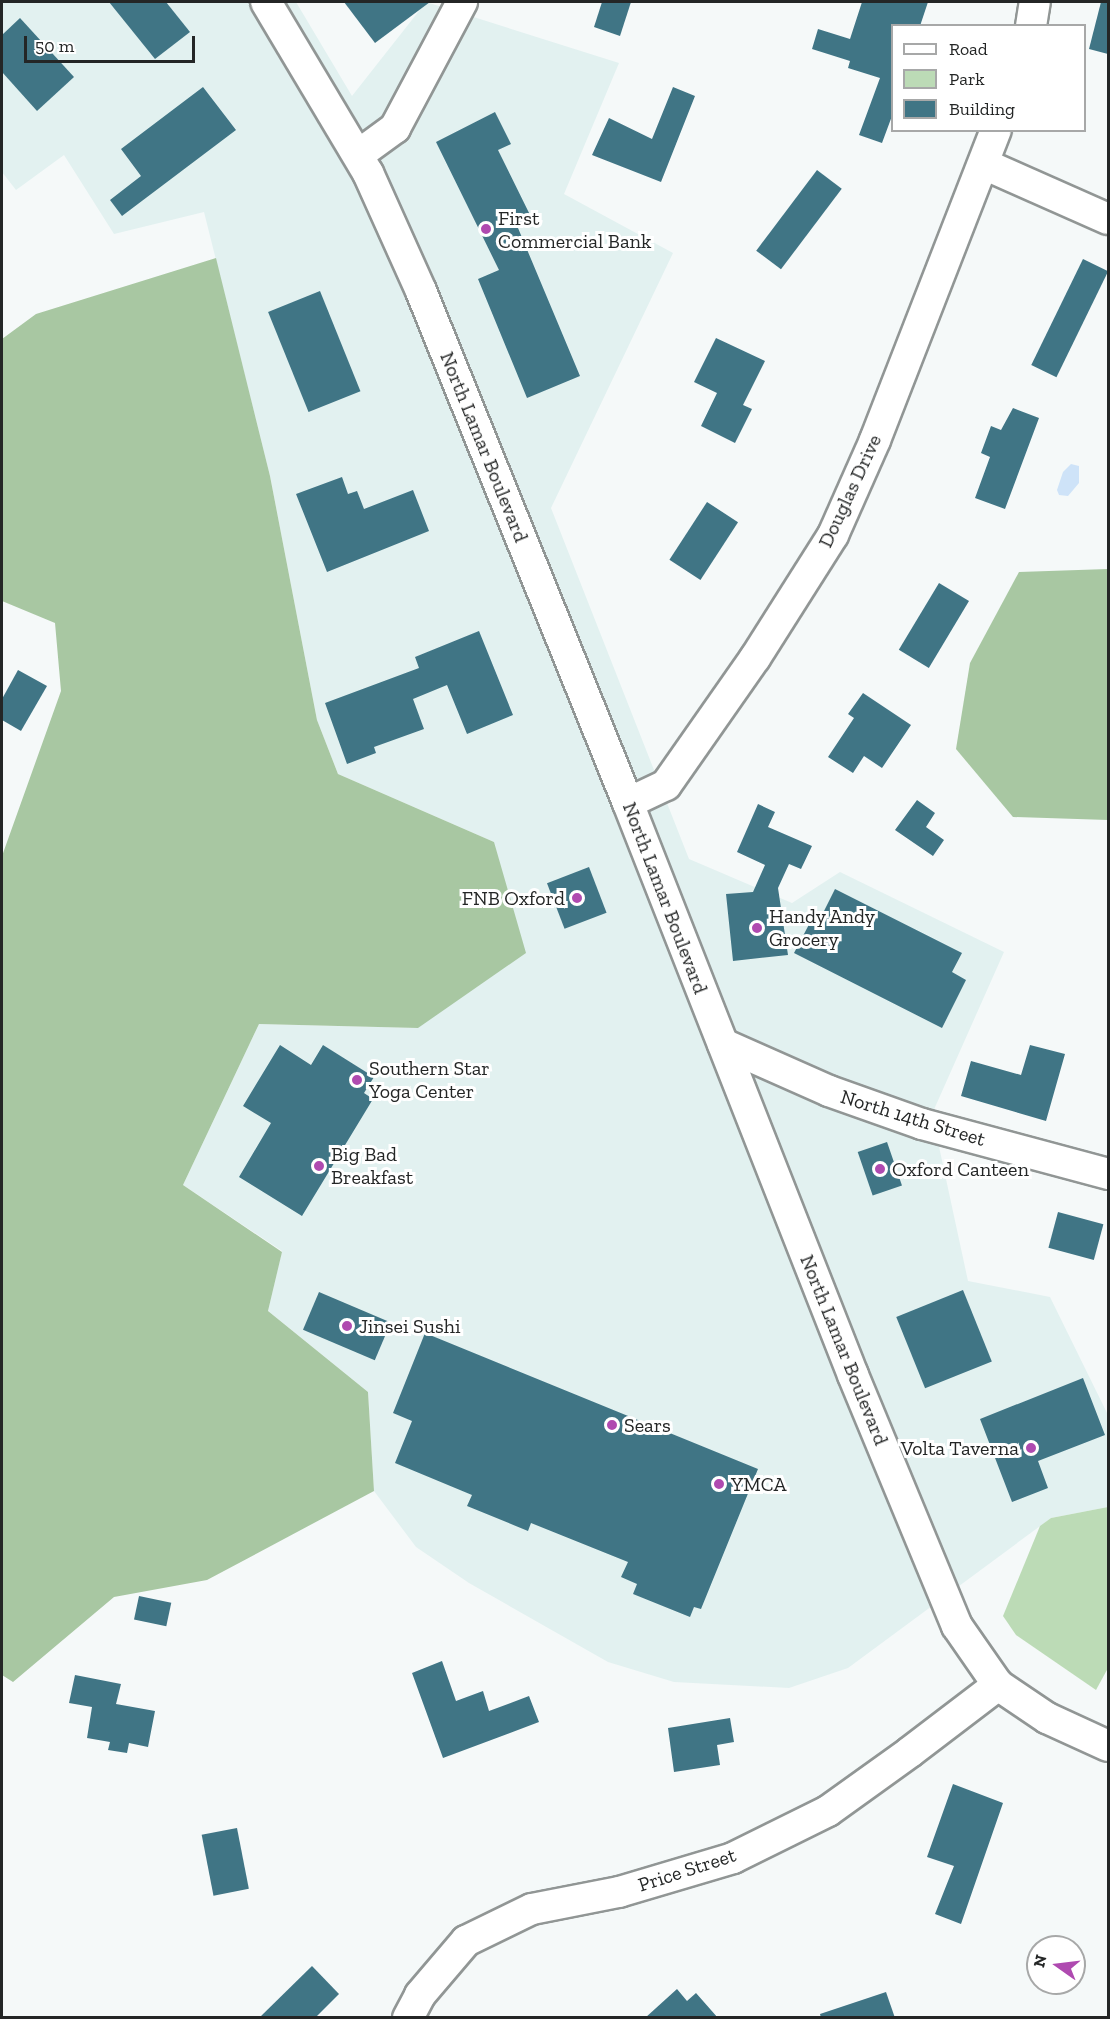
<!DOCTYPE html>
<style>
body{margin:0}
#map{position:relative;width:1110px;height:2019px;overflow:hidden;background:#f5f9f9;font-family:"Zilla Slab",serif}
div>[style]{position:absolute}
.built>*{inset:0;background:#e2f1f0}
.green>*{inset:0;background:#bcdbb6}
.forest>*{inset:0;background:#a8c7a2}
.water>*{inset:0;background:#cee3f8}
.building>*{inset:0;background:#407585;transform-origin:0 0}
.roads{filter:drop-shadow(2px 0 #919695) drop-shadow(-2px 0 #919695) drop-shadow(0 2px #919695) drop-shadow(0 -2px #919695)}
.minor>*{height:30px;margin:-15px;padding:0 15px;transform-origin:15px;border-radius:15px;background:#fff}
.dots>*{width:16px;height:16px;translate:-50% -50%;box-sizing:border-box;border:3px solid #fff;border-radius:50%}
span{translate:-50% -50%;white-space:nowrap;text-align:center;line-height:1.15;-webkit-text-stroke:6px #fff;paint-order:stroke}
.poi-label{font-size:20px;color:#242626}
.left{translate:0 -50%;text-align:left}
.right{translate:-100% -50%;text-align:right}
.street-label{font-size:20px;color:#242626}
.frame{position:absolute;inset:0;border:3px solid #242626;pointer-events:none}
.legend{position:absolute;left:891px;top:24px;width:195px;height:108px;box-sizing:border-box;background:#fff;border:2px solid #a7a8a8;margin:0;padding:8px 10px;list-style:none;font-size:18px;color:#242626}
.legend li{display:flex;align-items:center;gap:12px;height:30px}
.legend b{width:30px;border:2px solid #a7a8a8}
.north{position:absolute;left:1026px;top:1935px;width:60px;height:60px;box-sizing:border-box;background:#fff;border:2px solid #a7a8a8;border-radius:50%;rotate:284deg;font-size:16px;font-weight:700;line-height:24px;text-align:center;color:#242626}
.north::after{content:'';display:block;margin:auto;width:21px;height:27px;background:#af4ab0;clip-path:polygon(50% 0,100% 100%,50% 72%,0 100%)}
.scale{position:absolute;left:24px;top:36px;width:171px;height:27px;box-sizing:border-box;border:3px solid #242626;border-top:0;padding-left:8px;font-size:18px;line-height:21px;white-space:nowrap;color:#242626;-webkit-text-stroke:4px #fff;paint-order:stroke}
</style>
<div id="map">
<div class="built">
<div style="clip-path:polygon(2px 2px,296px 2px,352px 96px,426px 2px,619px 63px,564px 194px,673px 253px,551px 508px,689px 859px,792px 903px,840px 872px,1004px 952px,932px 1114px,968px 1281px,1050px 1297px,1108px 1415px,1108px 1507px,1051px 1518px,848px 1668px,789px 1688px,674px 1682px,608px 1662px,469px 1583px,416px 1547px,374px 1491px,368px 1392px,268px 1311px,282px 1251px,183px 1185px,259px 1024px,418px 1028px,494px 842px,338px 774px,317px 720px,270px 476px,204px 212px,114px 234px,64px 155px,16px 190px,2px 172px)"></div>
</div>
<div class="green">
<div style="clip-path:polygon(1108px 1507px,1108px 1668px,1096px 1690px,1016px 1635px,1003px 1616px,1040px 1526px,1051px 1518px)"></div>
</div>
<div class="forest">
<div style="clip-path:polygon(216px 258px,270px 476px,317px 720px,338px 774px,494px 842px,526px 953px,418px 1028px,259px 1024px,183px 1185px,282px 1252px,268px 1311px,368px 1392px,374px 1491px,207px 1580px,114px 1597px,13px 1682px,2px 1675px,2px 856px,61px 691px,55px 623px,2px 601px,2px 339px,36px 314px)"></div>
<div style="clip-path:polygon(1108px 569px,1108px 820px,1013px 817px,956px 749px,970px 663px,1019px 572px)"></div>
</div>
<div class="water">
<div style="clip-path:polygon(1071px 464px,1079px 466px,1079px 483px,1068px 496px,1059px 495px,1057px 490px,1063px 472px)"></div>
</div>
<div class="building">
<div style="clip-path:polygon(109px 2px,166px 2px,190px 32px,155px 59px)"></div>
<div style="clip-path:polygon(344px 2px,430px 2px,375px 43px)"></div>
<div style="clip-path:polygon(602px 2px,631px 2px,620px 36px,594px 27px)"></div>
<div style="clip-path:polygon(862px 2px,928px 2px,920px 26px,892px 26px,892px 116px,882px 143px,859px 135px,880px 78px,848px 68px,850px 61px,812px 49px,818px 29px,850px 39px)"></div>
<div style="clip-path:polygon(1101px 2px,1108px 2px,1108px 54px,1089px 49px)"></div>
<div style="clip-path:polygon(20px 18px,74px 77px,37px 111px,2px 72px,2px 35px)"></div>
<div style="clip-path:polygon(203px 87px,236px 130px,122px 216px,110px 200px,141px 176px,121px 149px)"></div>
<div style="clip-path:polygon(673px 87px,695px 96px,661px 182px,592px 155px,609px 118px,652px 139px)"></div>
<div style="clip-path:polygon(495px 112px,511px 144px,498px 150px,533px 221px,518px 228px,580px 376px,527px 398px,478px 279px,499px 270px,436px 142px)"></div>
<div style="left:817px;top:170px;width:31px;height:101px;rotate:37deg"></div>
<div style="left:1083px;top:259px;width:28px;height:118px;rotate:26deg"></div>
<div style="left:320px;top:291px;width:108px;height:56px;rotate:68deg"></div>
<div style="clip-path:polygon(716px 338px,765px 361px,743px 405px,752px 409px,735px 443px,701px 426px,717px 393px,694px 382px)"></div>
<div style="clip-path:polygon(1013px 408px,1039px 418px,1005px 509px,975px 498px,990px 457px,981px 453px,991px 426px,1001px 430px)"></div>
<div style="clip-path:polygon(342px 477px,348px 494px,357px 491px,364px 509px,413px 490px,429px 531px,327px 572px,296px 494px)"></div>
<div style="left:707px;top:502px;width:37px;height:69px;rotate:33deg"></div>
<div style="left:939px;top:583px;width:35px;height:78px;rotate:31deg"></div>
<div style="clip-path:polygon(479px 631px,513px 715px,467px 734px,447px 685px,413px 699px,424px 729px,374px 747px,376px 753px,347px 764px,325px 703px,419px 668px,415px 657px)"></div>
<div style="clip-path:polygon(18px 670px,47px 686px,21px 731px,2px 720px,2px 699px)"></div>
<div style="clip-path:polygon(863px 693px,911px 725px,882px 768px,864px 756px,853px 773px,828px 757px,854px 718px,848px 714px)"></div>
<div style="clip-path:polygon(917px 800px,935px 813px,926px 827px,944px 840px,933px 856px,895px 830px)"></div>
<div style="clip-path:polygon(758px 804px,775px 812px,768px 827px,812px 846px,801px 869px,789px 864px,778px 888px,788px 955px,733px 961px,726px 894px,753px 892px,765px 865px,737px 852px)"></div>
<div style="left:589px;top:867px;width:49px;height:45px;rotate:69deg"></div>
<div style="clip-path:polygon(835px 889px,962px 953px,952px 972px,966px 980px,942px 1028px,794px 953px,815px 913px,821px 917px)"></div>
<div style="clip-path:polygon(280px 1045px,311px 1065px,323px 1045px,374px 1077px,364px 1093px,373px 1099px,302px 1216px,239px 1177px,271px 1123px,243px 1106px)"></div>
<div style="clip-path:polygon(1030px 1045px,1065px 1054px,1046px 1121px,961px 1096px,971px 1061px,1021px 1075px)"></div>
<div style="left:887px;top:1142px;width:46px;height:31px;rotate:71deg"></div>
<div style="left:1058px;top:1212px;width:47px;height:37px;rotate:15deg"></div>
<div style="left:963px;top:1290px;width:77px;height:72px;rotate:68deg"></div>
<div style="left:319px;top:1292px;width:78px;height:41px;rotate:23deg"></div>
<div style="clip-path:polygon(425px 1333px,758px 1469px,701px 1609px,694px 1607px,690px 1617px,633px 1594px,637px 1584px,621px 1577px,628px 1562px,531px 1523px,528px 1531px,467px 1506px,472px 1495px,395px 1463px,412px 1421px,393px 1413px)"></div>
<div style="clip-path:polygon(1083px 1378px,1105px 1435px,1038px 1461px,1048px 1488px,1012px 1502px,980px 1419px)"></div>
<div style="left:139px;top:1596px;width:33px;height:24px;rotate:12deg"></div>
<div style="clip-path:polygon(442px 1661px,456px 1701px,483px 1691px,489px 1711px,529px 1696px,539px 1722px,443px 1758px,412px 1673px)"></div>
<div style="clip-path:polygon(75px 1675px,121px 1684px,116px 1704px,155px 1711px,148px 1747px,129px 1743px,127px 1753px,108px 1750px,110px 1742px,87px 1738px,92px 1707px,69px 1703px)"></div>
<div style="clip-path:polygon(730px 1718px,734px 1742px,717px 1745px,720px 1765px,674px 1772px,668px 1728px)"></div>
<div style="clip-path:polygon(953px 1784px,1003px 1803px,961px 1924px,935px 1914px,954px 1866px,927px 1857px)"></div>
<div style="left:237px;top:1828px;width:62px;height:36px;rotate:79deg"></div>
<div style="clip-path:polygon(312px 1966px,339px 1994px,315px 2018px,259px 2018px)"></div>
<div style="clip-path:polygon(677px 1989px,687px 2001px,696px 1993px,718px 2018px,645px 2018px)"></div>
<div style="clip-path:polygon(886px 1992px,895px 2018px,821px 2018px,820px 2014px)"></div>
</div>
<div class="roads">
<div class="minor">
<div style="left:266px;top:2px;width:199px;rotate:59.2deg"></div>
<div style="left:368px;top:173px;width:129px;rotate:65.8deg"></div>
<div style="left:421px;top:291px;width:552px;rotate:67.99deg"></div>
<div style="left:628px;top:803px;width:615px;rotate:68.53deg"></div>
<div style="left:853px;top:1375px;width:272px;rotate:67.5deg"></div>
<div style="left:957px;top:1626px;width:72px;rotate:55.2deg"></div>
<div style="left:998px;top:1685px;width:59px;rotate:34deg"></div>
<div style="left:1047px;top:1718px;width:67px;rotate:24.7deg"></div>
<div style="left:1031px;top:26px;width:24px;rotate:-81deg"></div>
<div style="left:358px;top:155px;width:46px;rotate:-36.1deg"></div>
<div style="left:395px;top:128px;width:143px;rotate:-62deg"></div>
<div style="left:984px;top:164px;width:136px;rotate:23.9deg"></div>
<div style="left:628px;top:803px;width:42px;rotate:-25.3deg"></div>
<div style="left:666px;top:785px;width:155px;rotate:-55deg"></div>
<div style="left:755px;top:658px;width:146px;rotate:-57.6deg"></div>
<div style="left:833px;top:535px;width:104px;rotate:-66.1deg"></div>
<div style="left:875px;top:440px;width:333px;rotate:-68.7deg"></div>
<div style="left:723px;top:1044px;width:116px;rotate:23.9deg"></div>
<div style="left:829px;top:1091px;width:99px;rotate:19.5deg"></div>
<div style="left:922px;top:1124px;width:193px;rotate:15deg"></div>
<div style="left:408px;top:2018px;width:26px;rotate:-62deg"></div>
<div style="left:420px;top:1995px;width:71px;rotate:-49.6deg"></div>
<div style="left:466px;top:1941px;width:73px;rotate:-25.9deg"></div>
<div style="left:532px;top:1909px;width:89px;rotate:-11.1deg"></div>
<div style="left:619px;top:1892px;width:119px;rotate:-16.6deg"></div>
<div style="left:733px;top:1858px;width:106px;rotate:-26.3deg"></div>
<div style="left:828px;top:1811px;width:101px;rotate:-35.7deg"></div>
<div style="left:910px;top:1752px;width:111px;rotate:-37.3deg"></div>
</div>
</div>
<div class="dots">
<div style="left:486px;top:229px;background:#af4ab0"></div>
<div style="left:577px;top:898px;background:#af4ab0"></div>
<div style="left:757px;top:928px;background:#af4ab0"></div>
<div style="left:357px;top:1080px;background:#af4ab0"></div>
<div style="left:319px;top:1166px;background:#af4ab0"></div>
<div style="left:880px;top:1169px;background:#af4ab0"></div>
<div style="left:347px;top:1326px;background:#af4ab0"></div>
<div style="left:612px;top:1425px;background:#af4ab0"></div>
<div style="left:1031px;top:1448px;background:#af4ab0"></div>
<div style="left:719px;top:1484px;background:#af4ab0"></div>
</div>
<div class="poi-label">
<span class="left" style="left:498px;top:230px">First<br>Commercial Bank</span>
<span class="right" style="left:565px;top:898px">FNB Oxford</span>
<span class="left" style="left:769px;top:928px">Handy Andy<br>Grocery</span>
<span class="left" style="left:369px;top:1080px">Southern Star<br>Yoga Center</span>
<span class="left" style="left:331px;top:1166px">Big Bad<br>Breakfast</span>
<span class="left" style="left:892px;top:1169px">Oxford Canteen</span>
<span class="left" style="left:359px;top:1326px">Jinsei Sushi</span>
<span class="left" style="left:624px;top:1425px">Sears</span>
<span class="right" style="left:1019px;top:1448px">Volta Taverna</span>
<span class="left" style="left:731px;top:1484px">YMCA</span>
</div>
<div class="street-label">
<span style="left:484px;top:447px;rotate:68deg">North Lamar Boulevard</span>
<span style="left:850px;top:491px;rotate:-65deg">Douglas Drive</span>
<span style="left:665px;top:898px;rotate:69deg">North Lamar Boulevard</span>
<span style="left:913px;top:1118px;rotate:17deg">North 14th Street</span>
<span style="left:844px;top:1350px;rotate:68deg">North Lamar Boulevard</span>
<span style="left:687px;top:1870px;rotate:-18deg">Price Street</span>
</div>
<div class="frame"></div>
<ul class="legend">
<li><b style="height:8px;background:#fff"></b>Road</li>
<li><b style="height:16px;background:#bcdbb6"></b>Park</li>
<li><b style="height:16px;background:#407585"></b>Building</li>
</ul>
<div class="north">N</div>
<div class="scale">50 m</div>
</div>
